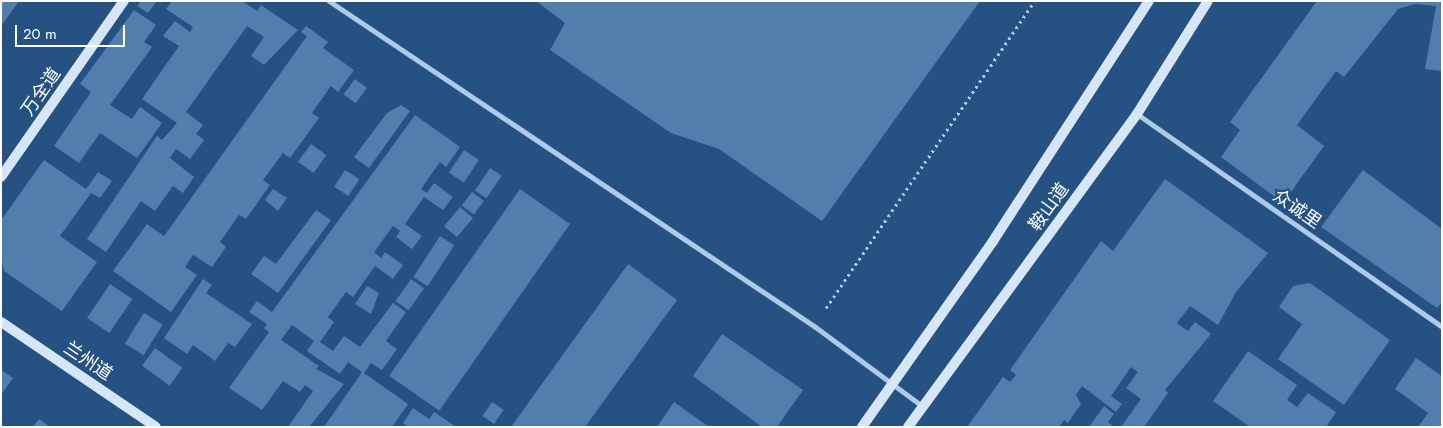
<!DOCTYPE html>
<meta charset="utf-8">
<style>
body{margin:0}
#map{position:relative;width:1443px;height:428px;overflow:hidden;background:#255283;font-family:Jost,"Noto Sans SC",sans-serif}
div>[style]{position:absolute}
.building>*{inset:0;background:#517eac;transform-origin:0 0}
.path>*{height:3px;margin-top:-1.5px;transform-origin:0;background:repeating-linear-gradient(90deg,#adcae7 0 2.5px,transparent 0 6.5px)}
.street>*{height:5px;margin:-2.5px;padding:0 2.5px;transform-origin:2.5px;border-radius:2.5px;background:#adcae7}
.secondary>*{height:10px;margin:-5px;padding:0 5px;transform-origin:5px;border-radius:5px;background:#d7e6f6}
span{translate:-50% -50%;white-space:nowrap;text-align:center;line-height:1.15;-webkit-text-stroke:4.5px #255283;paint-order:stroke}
.street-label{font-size:18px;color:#fff}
.frame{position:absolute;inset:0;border:2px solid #fff;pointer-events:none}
.scale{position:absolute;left:15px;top:25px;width:110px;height:22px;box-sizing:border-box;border:2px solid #fff;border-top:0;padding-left:6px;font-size:15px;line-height:18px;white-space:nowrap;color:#fff;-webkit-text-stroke:4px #255283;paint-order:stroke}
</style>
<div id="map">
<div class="building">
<div style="clip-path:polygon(1px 1px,19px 1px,1px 26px)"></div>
<div style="clip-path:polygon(141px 1px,157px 1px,148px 13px,137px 6px)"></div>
<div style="clip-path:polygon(172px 1px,242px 1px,257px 11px,261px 5px,298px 30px,264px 65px,251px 56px,264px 37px,247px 26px,186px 112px,203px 125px,196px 134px,204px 140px,190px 159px,176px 149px,170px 158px,194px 177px,183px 193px,173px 186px,155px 211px,141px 201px,106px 252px,87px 239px,157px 136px,162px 140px,177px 123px,142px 99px,179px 46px,163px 36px,175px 21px,190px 32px,193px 27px,166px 9px)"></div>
<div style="clip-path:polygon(536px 1px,980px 1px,822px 221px,719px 149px,671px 133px,550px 50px,565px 23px)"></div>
<div style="clip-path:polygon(1317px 1px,1442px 1px,1442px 71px,1425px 69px,1436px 6px,1415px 4px,1398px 9px,1344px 77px,1336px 71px,1297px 125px,1324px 146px,1283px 203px,1221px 157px,1240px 130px,1230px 122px)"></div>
<div style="clip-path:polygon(134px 10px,156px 25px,144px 42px,152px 47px,110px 105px,132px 119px,140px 107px,162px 123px,137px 158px,100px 133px,79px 163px,54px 146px,91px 92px,80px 84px)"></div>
<div style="clip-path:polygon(306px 26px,328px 42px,323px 48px,354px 70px,338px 92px,331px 86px,312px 113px,319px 118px,290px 158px,283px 153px,263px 180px,270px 185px,246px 219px,239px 215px,220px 242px,226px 247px,212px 267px,193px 255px,185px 267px,197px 275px,171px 312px,113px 271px,147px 224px,164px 236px,307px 36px,301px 32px)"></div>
<div style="left:355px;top:79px;width:15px;height:19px;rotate:37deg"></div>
<div style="clip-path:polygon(401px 105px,410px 111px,369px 168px,354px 157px,387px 113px)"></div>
<div style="clip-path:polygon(415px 115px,460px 147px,446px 167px,440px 162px,421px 189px,427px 193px,434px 183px,453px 197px,443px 210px,424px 197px,405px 224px,422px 236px,412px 249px,396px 237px,400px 231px,393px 226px,374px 252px,381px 258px,385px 252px,403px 265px,393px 279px,375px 266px,353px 297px,346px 292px,328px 317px,334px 322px,320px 342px,333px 351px,344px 336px,360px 347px,393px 303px,406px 312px,386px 341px,397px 349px,382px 370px,371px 363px,364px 373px,408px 404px,392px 427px,324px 427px,362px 372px,348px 362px,340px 374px,307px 351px,314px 341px,292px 325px,281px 340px,319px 366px,316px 369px,344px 384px,309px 427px,288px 427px,313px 391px,305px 385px,300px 392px,283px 381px,262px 410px,229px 388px,269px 332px,264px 328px,267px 324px,249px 312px,257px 301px,272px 312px)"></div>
<div style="left:311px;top:144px;width:19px;height:22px;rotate:36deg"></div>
<div style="left:464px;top:150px;width:18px;height:27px;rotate:34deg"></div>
<div style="clip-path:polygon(44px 160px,86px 189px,98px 172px,112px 181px,100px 198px,91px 193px,60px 236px,97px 262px,62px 311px,4px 271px,1px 257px,1px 220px)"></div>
<div style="left:490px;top:168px;width:14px;height:27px;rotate:34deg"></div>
<div style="left:345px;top:170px;width:17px;height:20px;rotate:33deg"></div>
<div style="clip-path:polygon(1363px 170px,1442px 229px,1442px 302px,1437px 308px,1321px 227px)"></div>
<div style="clip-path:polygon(1165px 179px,1268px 253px,1236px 292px,1218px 325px,1190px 306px,1177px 323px,1188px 331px,1195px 322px,1211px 334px,1165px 390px,1168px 393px,1144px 427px,1121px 427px,1141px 399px,1126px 388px,1138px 372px,1131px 367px,1111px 396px,1122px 404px,1116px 412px,1082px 386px,1076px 395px,1081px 404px,1068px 423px,1064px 420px,1059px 427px,967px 427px,1003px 377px,1010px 382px,1016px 375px,1010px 370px,1101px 241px,1113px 251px)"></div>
<div style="clip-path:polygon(273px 189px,287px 198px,278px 211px,265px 200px)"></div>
<div style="left:520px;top:189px;width:61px;height:228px;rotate:35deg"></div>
<div style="left:472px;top:192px;width:15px;height:17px;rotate:37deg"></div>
<div style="left:460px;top:207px;width:17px;height:25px;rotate:40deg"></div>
<div style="clip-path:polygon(316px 210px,331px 220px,278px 293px,251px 274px,264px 256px,276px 264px)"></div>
<div style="left:440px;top:236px;width:17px;height:49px;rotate:33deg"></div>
<div style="clip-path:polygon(628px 264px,677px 300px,585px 427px,511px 427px)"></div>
<div style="clip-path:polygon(203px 279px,212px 285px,206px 293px,252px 324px,235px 347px,228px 343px,215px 361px,193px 345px,187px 354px,164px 338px)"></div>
<div style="left:411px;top:279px;width:16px;height:27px;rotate:35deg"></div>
<div style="clip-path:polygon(1310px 283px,1390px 340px,1344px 405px,1278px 359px,1302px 324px,1279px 307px,1293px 286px)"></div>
<div style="left:110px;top:284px;width:27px;height:41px;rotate:34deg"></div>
<div style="clip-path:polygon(367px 286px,379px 293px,371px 314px,355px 304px)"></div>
<div style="left:144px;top:313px;width:22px;height:36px;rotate:32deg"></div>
<div style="clip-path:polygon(722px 334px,803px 390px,777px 427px,762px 427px,693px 376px)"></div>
<div style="left:155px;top:348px;width:34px;height:22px;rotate:36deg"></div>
<div style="clip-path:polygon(1248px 351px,1297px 385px,1287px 400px,1297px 407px,1308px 393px,1336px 412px,1326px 427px,1250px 427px,1213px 401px)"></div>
<div style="clip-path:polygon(1416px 358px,1442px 376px,1442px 427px,1418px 427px,1428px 413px,1395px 389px)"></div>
<div style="clip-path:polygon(1px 370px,13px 378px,1px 395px)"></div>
<div style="left:492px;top:402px;width:14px;height:17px;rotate:34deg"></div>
<div style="clip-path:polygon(674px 402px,709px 427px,657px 427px)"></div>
<div style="clip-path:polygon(1104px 406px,1114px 414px,1108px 422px,1114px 427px,1089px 427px)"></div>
<div style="clip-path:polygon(413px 408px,429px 419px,434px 412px,456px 427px,408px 427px,403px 423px)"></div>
<div style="clip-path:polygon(39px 419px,50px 427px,33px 427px)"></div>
</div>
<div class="path">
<div style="left:826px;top:308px;width:371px;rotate:-55.8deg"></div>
</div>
<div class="street">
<div style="left:329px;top:1px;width:584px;rotate:33.83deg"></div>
<div style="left:814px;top:326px;width:134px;rotate:36.5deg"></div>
<div style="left:1137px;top:114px;width:372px;rotate:34.9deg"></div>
</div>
<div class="secondary">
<div style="left:1px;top:177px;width:215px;rotate:-55.1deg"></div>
<div style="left:1px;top:322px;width:187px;rotate:34.1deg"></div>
<div style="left:862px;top:427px;width:228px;rotate:-54.8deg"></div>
<div style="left:993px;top:241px;width:286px;rotate:-57deg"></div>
<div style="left:908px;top:427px;width:388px;rotate:-53.8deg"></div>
<div style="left:1137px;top:114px;width:133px;rotate:-57.9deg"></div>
</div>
<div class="street-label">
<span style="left:41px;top:92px;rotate:-55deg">万全道</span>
<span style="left:1049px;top:207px;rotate:-54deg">鞍山道</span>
<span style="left:1297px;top:209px;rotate:35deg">众诚里</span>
<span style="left:88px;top:361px;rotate:34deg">兰州道</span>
</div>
<div class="frame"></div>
<div class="scale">20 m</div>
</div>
